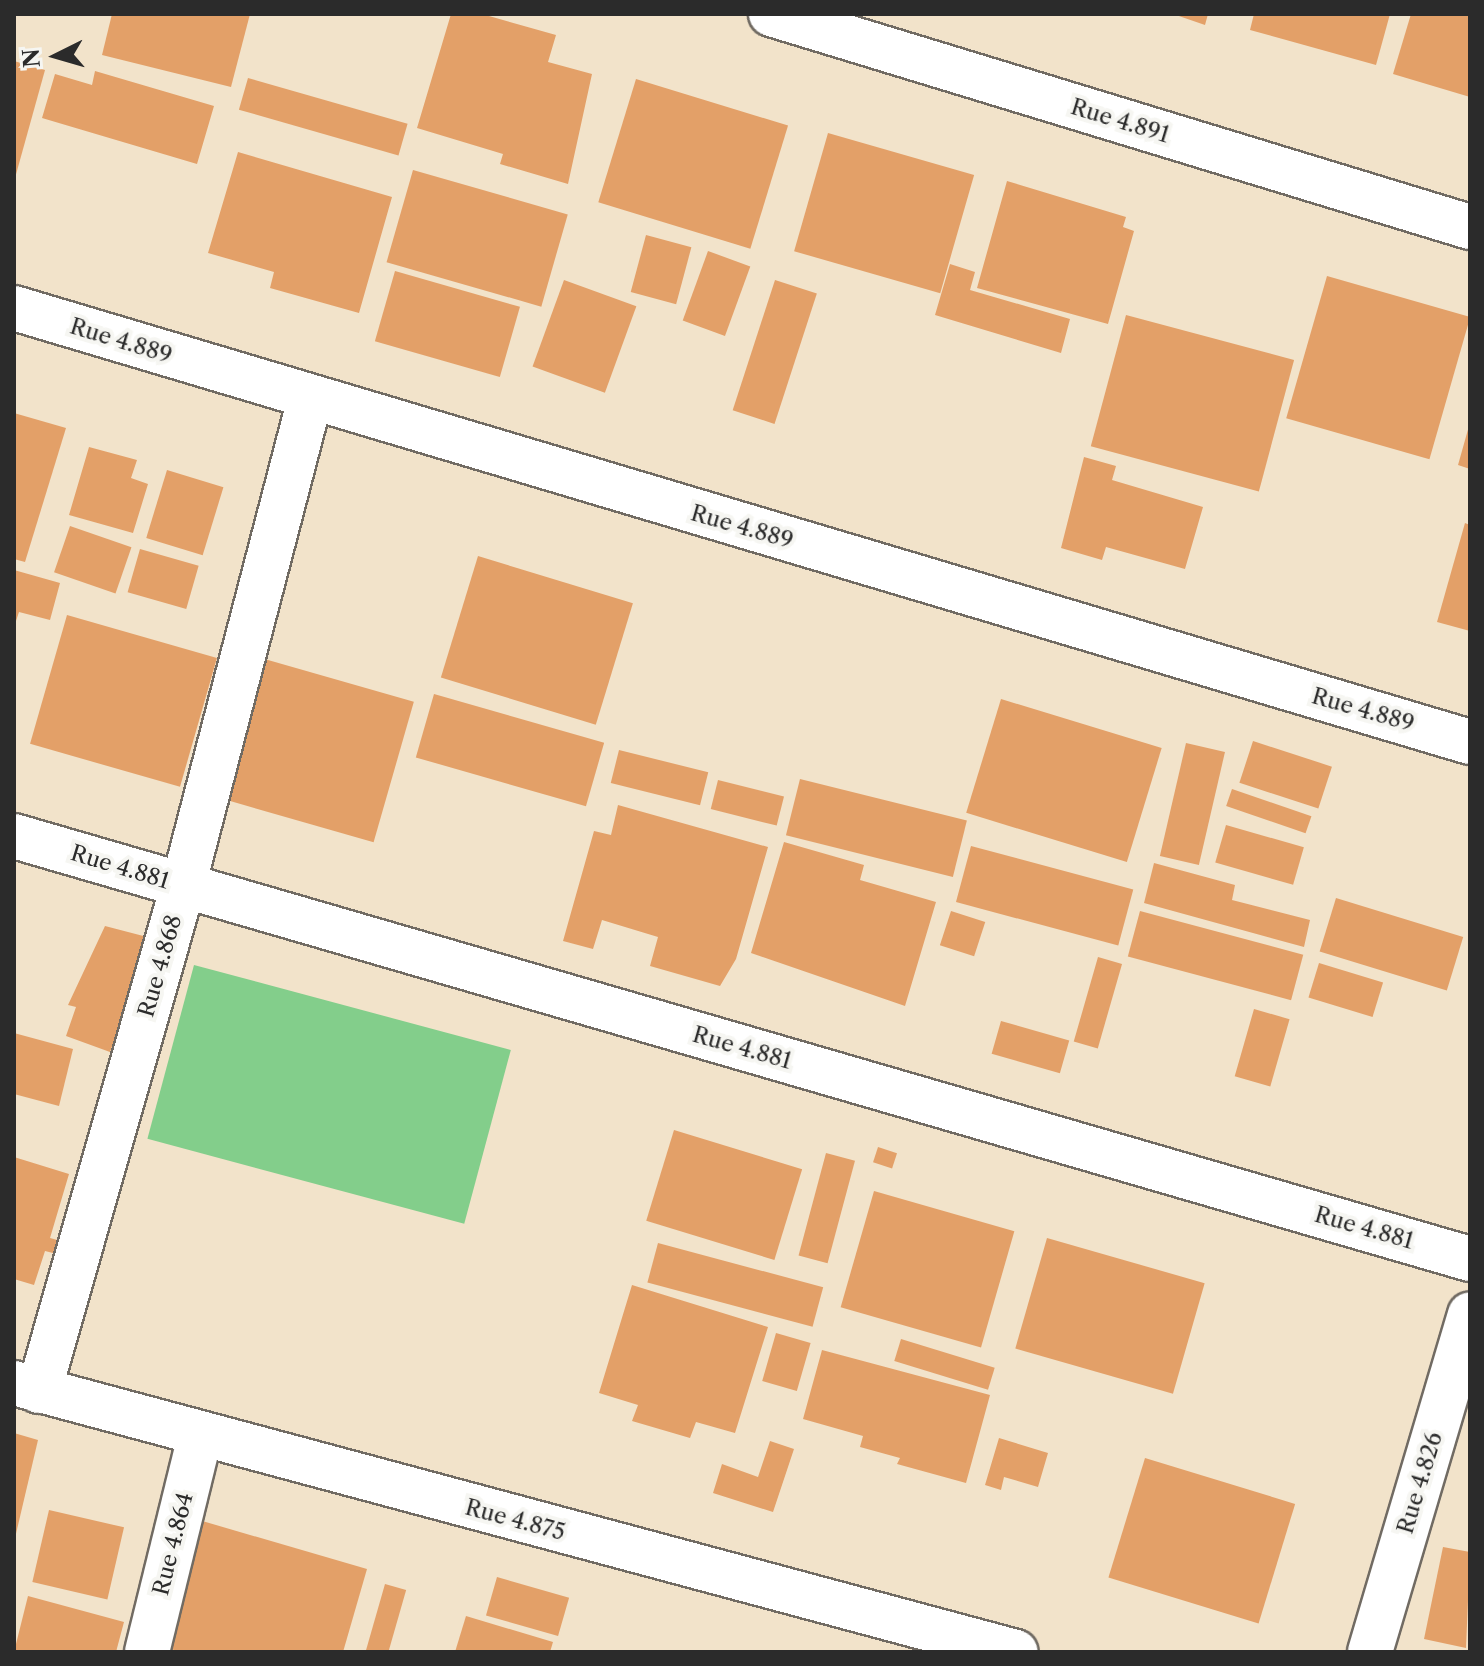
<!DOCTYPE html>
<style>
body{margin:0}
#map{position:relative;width:1484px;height:1666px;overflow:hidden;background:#f2e3ca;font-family:"Libre Caslon Text",serif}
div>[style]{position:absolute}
.green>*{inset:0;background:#83ce8b;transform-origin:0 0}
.building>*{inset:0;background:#e3a068;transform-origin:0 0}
.roads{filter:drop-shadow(2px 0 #716b63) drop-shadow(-2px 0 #716b63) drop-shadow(0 2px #716b63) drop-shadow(0 -2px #716b63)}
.street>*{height:44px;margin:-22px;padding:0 22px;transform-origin:22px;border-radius:22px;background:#fff}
span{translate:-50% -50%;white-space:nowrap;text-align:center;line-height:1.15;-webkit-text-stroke:8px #f6f6f2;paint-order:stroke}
.street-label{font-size:22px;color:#2b2b2b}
.frame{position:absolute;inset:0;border:16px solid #2b2b2b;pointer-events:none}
.north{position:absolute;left:16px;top:16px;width:80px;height:80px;-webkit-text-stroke:6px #f6f6f2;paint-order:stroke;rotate:265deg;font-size:22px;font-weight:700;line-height:32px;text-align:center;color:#2b2b2b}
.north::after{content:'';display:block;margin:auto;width:28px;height:36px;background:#2b2b2b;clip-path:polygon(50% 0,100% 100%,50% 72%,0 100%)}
</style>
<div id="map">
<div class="green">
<div style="left:194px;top:965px;width:328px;height:180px;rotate:15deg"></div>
</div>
<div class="building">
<div style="clip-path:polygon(112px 14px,250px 14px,231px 87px,102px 55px)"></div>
<div style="clip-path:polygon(451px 14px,482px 14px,556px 35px,548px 62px,592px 74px,568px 184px,500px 164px,503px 154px,417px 128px)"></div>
<div style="clip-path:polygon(1173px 14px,1208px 14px,1205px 25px)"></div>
<div style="clip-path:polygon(1254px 14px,1390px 14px,1376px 65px,1250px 30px)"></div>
<div style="clip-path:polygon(1411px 14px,1470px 14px,1470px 97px,1393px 74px)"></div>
<div style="clip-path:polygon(14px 61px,45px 70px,15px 178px,14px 178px)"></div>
<div style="clip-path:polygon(95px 71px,214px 106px,197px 164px,42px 118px,55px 74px,92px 85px)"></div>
<div style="left:248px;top:78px;width:166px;height:33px;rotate:16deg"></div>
<div style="left:636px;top:79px;width:159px;height:129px;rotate:17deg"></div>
<div style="left:828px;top:133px;width:152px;height:123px;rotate:16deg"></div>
<div style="clip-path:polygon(238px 152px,392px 197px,359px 313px,270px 288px,274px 272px,208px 253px)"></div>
<div style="left:413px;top:170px;width:161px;height:96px;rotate:16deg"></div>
<div style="clip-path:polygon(1007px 181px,1126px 217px,1123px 227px,1134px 231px,1108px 324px,977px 288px)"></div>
<div style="left:646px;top:235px;width:47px;height:59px;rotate:15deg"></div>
<div style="left:708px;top:251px;width:45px;height:74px;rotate:20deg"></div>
<div style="clip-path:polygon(950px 264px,975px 272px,970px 290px,1070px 319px,1061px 353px,935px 315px)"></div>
<div style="left:395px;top:271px;width:130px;height:73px;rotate:16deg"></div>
<div style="left:1327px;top:276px;width:149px;height:148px;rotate:16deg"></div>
<div style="left:564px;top:280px;width:77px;height:92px;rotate:20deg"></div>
<div style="left:775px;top:280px;width:44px;height:137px;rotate:18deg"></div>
<div style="left:1126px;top:315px;width:174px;height:136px;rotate:15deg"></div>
<div style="clip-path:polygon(14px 413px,66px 428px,25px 562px,14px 559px)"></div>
<div style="clip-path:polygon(1469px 426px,1470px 427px,1470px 469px,1458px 465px)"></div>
<div style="clip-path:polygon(89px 447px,137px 460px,131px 478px,148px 484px,133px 533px,69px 515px)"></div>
<div style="clip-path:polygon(1084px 457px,1116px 466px,1112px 480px,1203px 507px,1185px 569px,1106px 547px,1102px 560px,1061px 548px)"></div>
<div style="left:167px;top:470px;width:59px;height:71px;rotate:17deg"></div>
<div style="clip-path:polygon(1465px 523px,1470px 525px,1470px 631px,1437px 622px)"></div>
<div style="left:70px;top:526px;width:65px;height:49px;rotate:19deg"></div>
<div style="left:140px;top:549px;width:61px;height:45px;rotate:16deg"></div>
<div style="left:478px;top:556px;width:162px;height:127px;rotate:17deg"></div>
<div style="clip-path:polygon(14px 570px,60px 583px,50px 620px,19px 612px,14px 627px)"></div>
<div style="left:67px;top:615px;width:156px;height:134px;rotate:16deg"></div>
<div style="left:261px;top:658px;width:159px;height:146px;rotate:16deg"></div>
<div style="left:434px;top:694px;width:177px;height:66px;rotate:16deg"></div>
<div style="left:1001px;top:699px;width:168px;height:119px;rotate:17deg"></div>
<div style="left:1253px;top:741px;width:83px;height:44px;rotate:18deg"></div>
<div style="left:1186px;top:743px;width:40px;height:116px;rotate:13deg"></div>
<div style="left:619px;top:750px;width:92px;height:34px;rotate:14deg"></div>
<div style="left:800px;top:779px;width:172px;height:58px;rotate:14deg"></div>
<div style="left:718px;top:780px;width:68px;height:30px;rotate:14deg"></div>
<div style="left:1232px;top:789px;width:84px;height:18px;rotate:19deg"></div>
<div style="clip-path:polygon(618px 805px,768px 847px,736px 959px,720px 986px,650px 966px,658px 937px,602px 920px,593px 949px,563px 941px,594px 831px,611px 835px)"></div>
<div style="left:1226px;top:825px;width:81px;height:39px;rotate:16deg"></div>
<div style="clip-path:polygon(784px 842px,864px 865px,860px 880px,936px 902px,905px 1006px,751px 953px)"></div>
<div style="left:971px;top:846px;width:168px;height:58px;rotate:15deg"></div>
<div style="clip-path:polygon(1154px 863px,1235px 885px,1232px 900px,1310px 920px,1304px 947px,1144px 903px)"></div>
<div style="left:1336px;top:898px;width:133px;height:56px;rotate:17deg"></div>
<div style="left:951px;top:911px;width:36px;height:36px;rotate:18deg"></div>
<div style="left:1140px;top:911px;width:169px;height:47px;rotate:15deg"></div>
<div style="clip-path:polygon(105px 926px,151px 938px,110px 1052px,66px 1036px,76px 1007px,68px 1005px)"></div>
<div style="left:1098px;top:957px;width:25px;height:88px;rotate:16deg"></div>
<div style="left:1319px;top:963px;width:67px;height:36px;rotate:17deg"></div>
<div style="left:1254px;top:1009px;width:37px;height:70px;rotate:16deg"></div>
<div style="left:1001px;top:1021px;width:71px;height:34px;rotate:16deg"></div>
<div style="clip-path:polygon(14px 1033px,73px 1049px,59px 1106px,14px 1094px)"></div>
<div style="left:674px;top:1130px;width:134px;height:95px;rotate:17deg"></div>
<div style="left:878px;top:1147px;width:20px;height:16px;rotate:18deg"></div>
<div style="left:826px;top:1153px;width:30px;height:106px;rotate:15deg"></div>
<div style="clip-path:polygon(14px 1157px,69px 1174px,50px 1238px,61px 1241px,57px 1254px,45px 1251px,34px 1285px,14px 1279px)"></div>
<div style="left:874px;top:1191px;width:146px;height:121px;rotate:16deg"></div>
<div style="left:1047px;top:1238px;width:164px;height:115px;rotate:16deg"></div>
<div style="left:658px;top:1243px;width:171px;height:41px;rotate:15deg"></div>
<div style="clip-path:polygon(632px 1285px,768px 1327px,735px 1433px,696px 1422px,690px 1438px,632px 1421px,638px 1405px,599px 1393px)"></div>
<div style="left:776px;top:1333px;width:36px;height:50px;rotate:16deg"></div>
<div style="left:901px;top:1339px;width:98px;height:23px;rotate:17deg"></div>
<div style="clip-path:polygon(822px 1350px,990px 1395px,966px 1483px,897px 1464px,900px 1458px,860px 1447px,863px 1436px,803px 1419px)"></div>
<div style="clip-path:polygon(14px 1433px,38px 1440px,15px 1538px,14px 1538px)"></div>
<div style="clip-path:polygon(999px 1438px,1048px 1453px,1038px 1487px,1004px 1477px,1001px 1490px,985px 1485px)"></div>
<div style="clip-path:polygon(770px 1441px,794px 1449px,773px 1512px,713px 1493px,722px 1464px,758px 1477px)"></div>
<div style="left:1145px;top:1458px;width:157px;height:125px;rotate:17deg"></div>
<div style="left:49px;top:1510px;width:77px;height:74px;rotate:13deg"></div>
<div style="clip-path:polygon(192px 1518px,367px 1569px,343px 1652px,181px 1652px,157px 1645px)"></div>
<div style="clip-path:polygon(1443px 1547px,1470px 1552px,1466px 1648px,1424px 1639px)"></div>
<div style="left:497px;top:1577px;width:75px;height:40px;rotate:16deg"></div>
<div style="left:385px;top:1584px;width:22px;height:72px;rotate:16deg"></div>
<div style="clip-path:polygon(28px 1596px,124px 1622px,116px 1652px,14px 1652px)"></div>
<div style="clip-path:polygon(466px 1616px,553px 1642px,550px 1652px,455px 1652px)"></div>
</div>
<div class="roads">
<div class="street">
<div style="left:771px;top:14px;width:731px;rotate:16.95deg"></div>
<div style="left:14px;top:308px;width:1519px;rotate:16.6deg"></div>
<div style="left:14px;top:836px;width:1516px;rotate:16.2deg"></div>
<div style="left:14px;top:1383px;width:1037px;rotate:15.03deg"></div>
<div style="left:39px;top:1391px;width:525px;rotate:-74.08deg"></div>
<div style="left:183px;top:886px;width:503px;rotate:-75.38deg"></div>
<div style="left:147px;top:1652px;width:222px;rotate:-76.2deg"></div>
<div style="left:1370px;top:1652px;width:352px;rotate:-73.5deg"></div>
</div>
</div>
<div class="street-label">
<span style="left:1120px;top:121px;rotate:17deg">Rue 4.891</span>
<span style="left:121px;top:341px;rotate:17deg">Rue 4.889</span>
<span style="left:742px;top:527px;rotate:16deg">Rue 4.889</span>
<span style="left:1363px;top:710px;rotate:16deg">Rue 4.889</span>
<span style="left:120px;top:867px;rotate:17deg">Rue 4.881</span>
<span style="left:160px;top:966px;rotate:-74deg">Rue 4.868</span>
<span style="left:742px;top:1048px;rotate:16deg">Rue 4.881</span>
<span style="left:1364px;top:1228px;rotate:16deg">Rue 4.881</span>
<span style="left:1420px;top:1483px;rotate:-73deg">Rue 4.826</span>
<span style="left:515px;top:1520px;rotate:15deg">Rue 4.875</span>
<span style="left:173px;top:1544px;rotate:-76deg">Rue 4.864</span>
</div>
<div class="frame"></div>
<div class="north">N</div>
</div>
